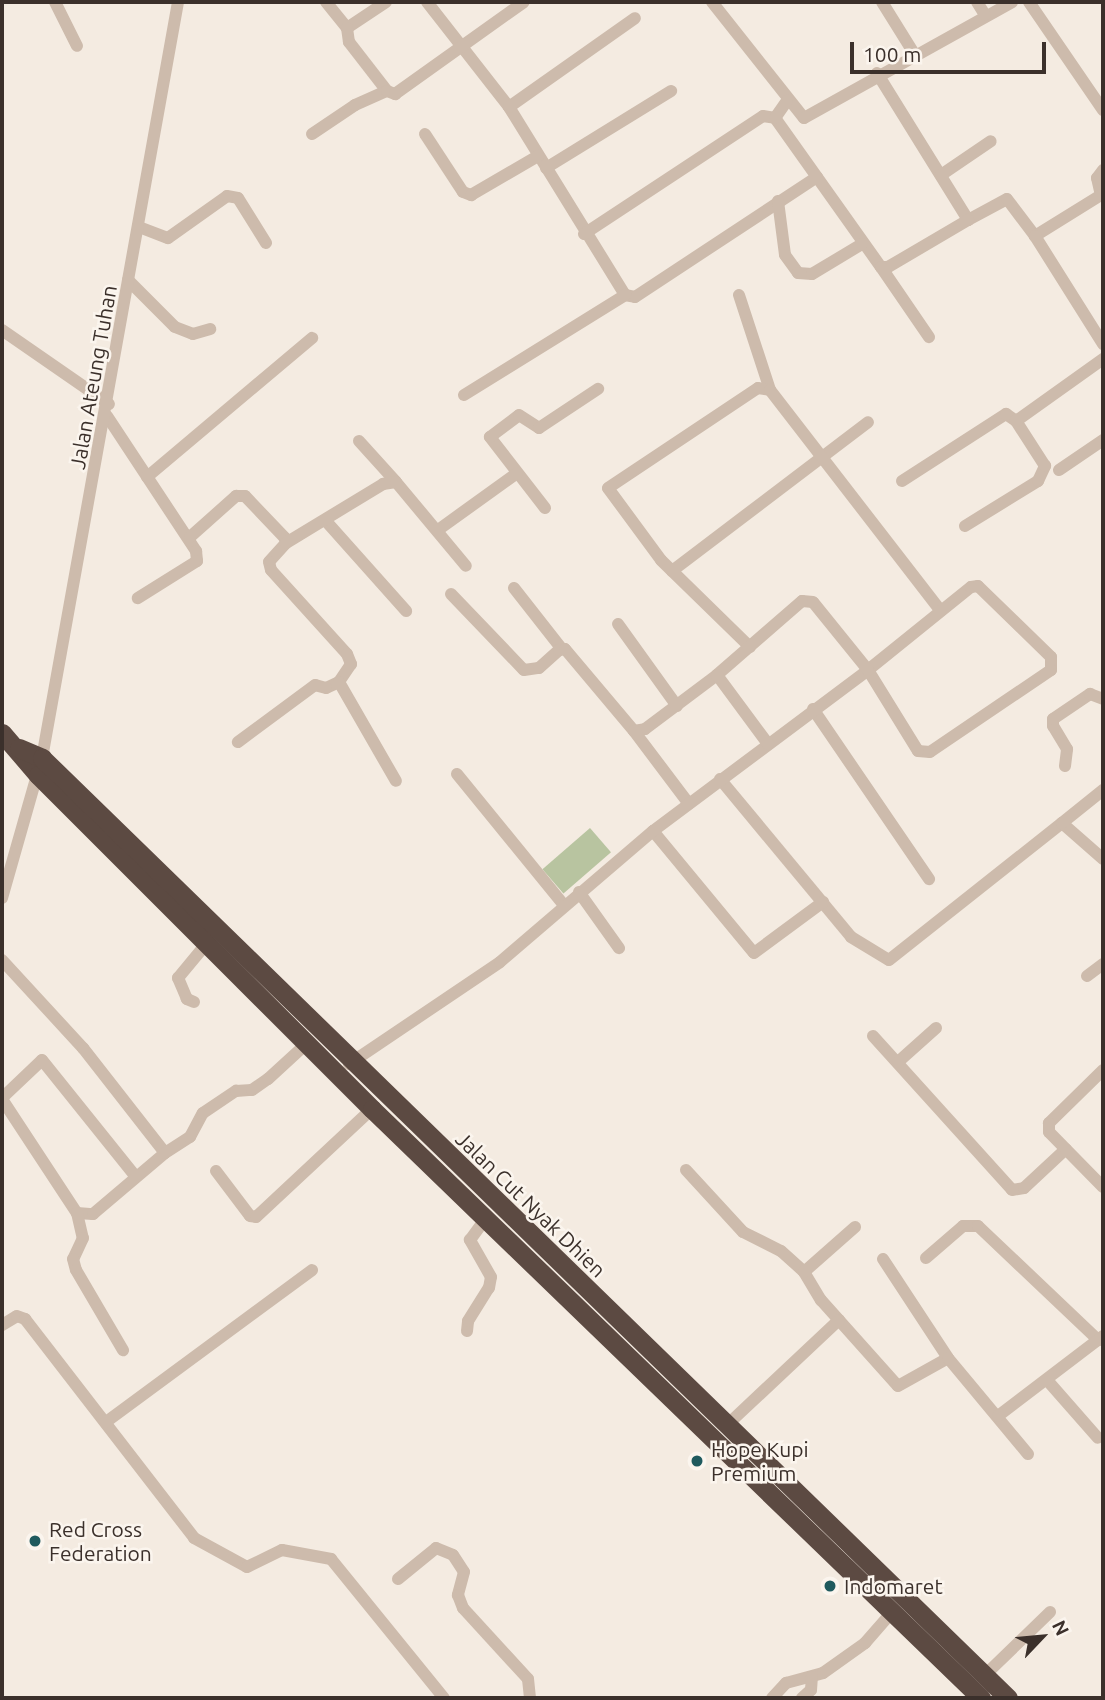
<!DOCTYPE html>
<style>
body{margin:0}
#map{position:relative;width:1105px;height:1700px;overflow:hidden;background:#f4ebe1;font-family:Ubuntu,sans-serif}
div>[style]{position:absolute}
.green>*{inset:0;background:#b8c4a0;transform-origin:0 0}
.minor>*{height:12px;margin:-6px;padding:0 6px;transform-origin:6px;border-radius:6px;background:#cdbbac}
.highway>*{height:19px;margin:-9.5px;padding:0 9.5px;transform-origin:9.5px;border-radius:9.5px;background:#5c4a42}
.dots>*{width:19px;height:19px;translate:-50% -50%;box-sizing:border-box;border:4px solid #fbf5ee;border-radius:50%}
span{translate:-50% -50%;white-space:nowrap;text-align:center;line-height:1.15;-webkit-text-stroke:5px #fbf5ee;paint-order:stroke}
.street-label{font-size:21px;color:#3b302b}
.poi-label{font-size:21px;color:#3b302b}
.left{translate:0 -50%;text-align:left}
.frame{position:absolute;inset:0;border:4px solid #3b302b;pointer-events:none}
.north{position:absolute;left:1007px;top:1602px;width:70px;height:70px;-webkit-text-stroke:5px #fbf5ee;paint-order:stroke;rotate:64deg;font-size:19px;font-weight:700;line-height:28px;text-align:center;color:#3b302b}
.north::after{content:'';display:block;margin:auto;width:24px;height:32px;background:#3b302b;clip-path:polygon(50% 0,100% 100%,50% 72%,0 100%)}
.scale{position:absolute;left:850px;top:42px;width:196px;height:32px;box-sizing:border-box;border:4px solid #3b302b;border-top:0;padding-left:9px;font-size:21px;line-height:24px;white-space:nowrap;color:#3b302b;-webkit-text-stroke:5px #fbf5ee;paint-order:stroke}
</style>
<div id="map">
<div class="green">
<div style="left:590px;top:828px;width:32px;height:63px;rotate:49deg"></div>
</div>
<div class="minor">
<div style="left:55px;top:2px;width:49px;rotate:63.4deg"></div>
<div style="left:326px;top:2px;width:33px;rotate:51deg"></div>
<div style="left:347px;top:28px;width:47px;rotate:-33.7deg"></div>
<div style="left:427px;top:2px;width:133px;rotate:52deg"></div>
<div style="left:509px;top:107px;width:221px;rotate:58.3deg"></div>
<div style="left:625px;top:295px;width:10px;rotate:11deg"></div>
<div style="left:635px;top:297px;width:218px;rotate:-33.4deg"></div>
<div style="left:712px;top:2px;width:148px;rotate:51.6deg"></div>
<div style="left:804px;top:118px;width:238px;rotate:-29.1deg"></div>
<div style="left:882px;top:2px;width:62px;rotate:58.1deg"></div>
<div style="left:977px;top:2px;width:15px;rotate:58deg"></div>
<div style="left:1029px;top:2px;width:131px;rotate:55.6deg"></div>
<div style="left:347px;top:28px;width:14px;rotate:82deg"></div>
<div style="left:349px;top:42px;width:62px;rotate:52.2deg"></div>
<div style="left:877px;top:73px;width:173px;rotate:58.2deg"></div>
<div style="left:968px;top:220px;width:44px;rotate:-28.3deg"></div>
<div style="left:1007px;top:199px;width:46px;rotate:52.9deg"></div>
<div style="left:509px;top:107px;width:154px;rotate:-35.2deg"></div>
<div style="left:775px;top:118px;width:183px;rotate:54.6deg"></div>
<div style="left:881px;top:267px;width:7px"></div>
<div style="left:888px;top:267px;width:93px;rotate:-30.4deg"></div>
<div style="left:312px;top:134px;width:52px;rotate:-34deg"></div>
<div style="left:355px;top:105px;width:35px;rotate:-24deg"></div>
<div style="left:387px;top:91px;width:9px;rotate:21deg"></div>
<div style="left:395px;top:94px;width:158px;rotate:-35.5deg"></div>
<div style="left:425px;top:134px;width:69px;rotate:56.8deg"></div>
<div style="left:463px;top:192px;width:9px;rotate:21deg"></div>
<div style="left:471px;top:195px;width:78px;rotate:-30.2deg"></div>
<div style="left:546px;top:168px;width:147px;rotate:-31.6deg"></div>
<div style="left:1103px;top:170px;width:10px;rotate:127deg"></div>
<div style="left:1097px;top:178px;width:17px;rotate:77deg"></div>
<div style="left:1101px;top:195px;width:78px;rotate:148.2deg"></div>
<div style="left:1035px;top:236px;width:128px;rotate:57.8deg"></div>
<div style="left:941px;top:175px;width:60px;rotate:-34.2deg"></div>
<div style="left:778px;top:201px;width:54px;rotate:82.6deg"></div>
<div style="left:785px;top:255px;width:22px;rotate:54deg"></div>
<div style="left:798px;top:273px;width:14px;rotate:4deg"></div>
<div style="left:812px;top:274px;width:58px;rotate:-31deg"></div>
<div style="left:139px;top:227px;width:31px;rotate:21deg"></div>
<div style="left:168px;top:238px;width:72px;rotate:-35.4deg"></div>
<div style="left:227px;top:196px;width:11px;rotate:10deg"></div>
<div style="left:238px;top:198px;width:53px;rotate:58.1deg"></div>
<div style="left:584px;top:234px;width:214px;rotate:-33.4deg"></div>
<div style="left:763px;top:116px;width:12px;rotate:9deg"></div>
<div style="left:775px;top:118px;width:21px;rotate:-55deg"></div>
<div style="left:881px;top:267px;width:85px;rotate:55.6deg"></div>
<div style="left:128px;top:280px;width:66px;rotate:45deg"></div>
<div style="left:175px;top:327px;width:19px;rotate:21deg"></div>
<div style="left:193px;top:334px;width:18px;rotate:-16deg"></div>
<div style="left:739px;top:295px;width:100px;rotate:71.9deg"></div>
<div style="left:2px;top:330px;width:130px;rotate:34.7deg"></div>
<div style="left:464px;top:395px;width:190px;rotate:-31.8deg"></div>
<div style="left:107px;top:416px;width:162px;rotate:56.6deg"></div>
<div style="left:196px;top:551px;width:10px;rotate:84deg"></div>
<div style="left:197px;top:561px;width:70px;rotate:147.9deg"></div>
<div style="left:359px;top:441px;width:55px;rotate:47.9deg"></div>
<div style="left:1059px;top:470px;width:53px;rotate:-34.3deg"></div>
<div style="left:147px;top:477px;width:216px;rotate:-40.1deg"></div>
<div style="left:902px;top:481px;width:124px;rotate:-32.8deg"></div>
<div style="left:1006px;top:414px;width:12px;rotate:35deg"></div>
<div style="left:545px;top:508px;width:90px;rotate:-127.8deg"></div>
<div style="left:490px;top:437px;width:36px;rotate:-37deg"></div>
<div style="left:519px;top:415px;width:24px;rotate:33deg"></div>
<div style="left:539px;top:428px;width:71px;rotate:-33.5deg"></div>
<div style="left:325px;top:520px;width:122px;rotate:48.3deg"></div>
<div style="left:965px;top:526px;width:86px;rotate:-31.7deg"></div>
<div style="left:1038px;top:481px;width:17px;rotate:-65deg"></div>
<div style="left:1045px;top:466px;width:54px;rotate:-122.8deg"></div>
<div style="left:1016px;top:421px;width:107px;rotate:-35.5deg"></div>
<div style="left:438px;top:530px;width:97px;rotate:-35.8deg"></div>
<div style="left:190px;top:537px;width:62px;rotate:-41.7deg"></div>
<div style="left:236px;top:496px;width:9px"></div>
<div style="left:245px;top:496px;width:58px;rotate:46.4deg"></div>
<div style="left:285px;top:538px;width:5px;rotate:79deg"></div>
<div style="left:286px;top:543px;width:25px;rotate:132deg"></div>
<div style="left:269px;top:562px;width:8px;rotate:76deg"></div>
<div style="left:271px;top:570px;width:113px;rotate:47.9deg"></div>
<div style="left:347px;top:654px;width:11px;rotate:68deg"></div>
<div style="left:351px;top:664px;width:22px;rotate:124deg"></div>
<div style="left:339px;top:682px;width:14px;rotate:155deg"></div>
<div style="left:326px;top:688px;width:11px;rotate:-165deg"></div>
<div style="left:315px;top:685px;width:96px;rotate:143.5deg"></div>
<div style="left:286px;top:543px;width:114px;rotate:-31.3deg"></div>
<div style="left:383px;top:484px;width:13px;rotate:-9deg"></div>
<div style="left:396px;top:482px;width:109px;rotate:50.2deg"></div>
<div style="left:672px;top:571px;width:246px;rotate:-37.2deg"></div>
<div style="left:514px;top:588px;width:76px;rotate:51.9deg"></div>
<div style="left:451px;top:594px;width:105px;rotate:46.2deg"></div>
<div style="left:524px;top:670px;width:15px;rotate:-8deg"></div>
<div style="left:539px;top:668px;width:27px;rotate:-42deg"></div>
<div style="left:559px;top:650px;width:6px;rotate:-9deg"></div>
<div style="left:565px;top:649px;width:107px;rotate:49.9deg"></div>
<div style="left:634px;top:731px;width:11px;rotate:-10deg"></div>
<div style="left:645px;top:729px;width:90px;rotate:-36.9deg"></div>
<div style="left:618px;top:624px;width:101px;rotate:54.3deg"></div>
<div style="left:750px;top:647px;width:124px;rotate:-135.7deg"></div>
<div style="left:661px;top:560px;width:89px;rotate:-126.4deg"></div>
<div style="left:608px;top:488px;width:180px;rotate:-33.7deg"></div>
<div style="left:758px;top:388px;width:12px;rotate:9deg"></div>
<div style="left:770px;top:390px;width:279px;rotate:52.3deg"></div>
<div style="left:339px;top:682px;width:114px;rotate:60.1deg"></div>
<div style="left:813px;top:709px;width:206px;rotate:55.7deg"></div>
<div style="left:634px;top:731px;width:91px;rotate:53deg"></div>
<div style="left:1065px;top:766px;width:17px;rotate:-83deg"></div>
<div style="left:1067px;top:749px;width:27px;rotate:-121deg"></div>
<div style="left:1053px;top:726px;width:7px;rotate:-90deg"></div>
<div style="left:1053px;top:719px;width:45px;rotate:-34deg"></div>
<div style="left:1090px;top:694px;width:14px;rotate:21deg"></div>
<div style="left:457px;top:774px;width:169px;rotate:50.8deg"></div>
<div style="left:720px;top:779px;width:205px;rotate:50.3deg"></div>
<div style="left:851px;top:937px;width:44px;rotate:31.2deg"></div>
<div style="left:889px;top:960px;width:221px;rotate:-38.4deg"></div>
<div style="left:1062px;top:823px;width:55px;rotate:41.3deg"></div>
<div style="left:1062px;top:823px;width:53px;rotate:-38.8deg"></div>
<div style="left:653px;top:831px;width:158px;rotate:50.4deg"></div>
<div style="left:754px;top:953px;width:86px;rotate:-36.5deg"></div>
<div style="left:579px;top:892px;width:69px;rotate:54.5deg"></div>
<div style="left:2px;top:898px;width:146px;rotate:-74.1deg"></div>
<div style="left:42px;top:758px;width:768px;rotate:-79.8deg"></div>
<div style="left:2px;top:960px;width:120px;rotate:47.4deg"></div>
<div style="left:83px;top:1048px;width:133px;rotate:52deg"></div>
<div style="left:1087px;top:976px;width:20px;rotate:-37deg"></div>
<div style="left:194px;top:1002px;width:8px;rotate:-157deg"></div>
<div style="left:187px;top:999px;width:23px;rotate:-113deg"></div>
<div style="left:178px;top:978px;width:45px;rotate:-50.4deg"></div>
<div style="left:873px;top:1036px;width:207px;rotate:47.9deg"></div>
<div style="left:1012px;top:1190px;width:12px;rotate:-9deg"></div>
<div style="left:1024px;top:1188px;width:57px;rotate:-42.9deg"></div>
<div style="left:898px;top:1062px;width:51px;rotate:-41.8deg"></div>
<div style="left:349px;top:1064px;width:182px;rotate:-34deg"></div>
<div style="left:500px;top:962px;width:201px;rotate:-40.6deg"></div>
<div style="left:653px;top:831px;width:269px;rotate:-36.8deg"></div>
<div style="left:868px;top:670px;width:132px;rotate:-38.9deg"></div>
<div style="left:971px;top:587px;width:7px;rotate:-8deg"></div>
<div style="left:978px;top:586px;width:102px;rotate:44.2deg"></div>
<div style="left:1051px;top:657px;width:13px;rotate:90deg"></div>
<div style="left:1051px;top:670px;width:146px;rotate:145.9deg"></div>
<div style="left:930px;top:752px;width:12px;rotate:-175deg"></div>
<div style="left:918px;top:751px;width:95px;rotate:-121.7deg"></div>
<div style="left:868px;top:670px;width:87px;rotate:-129deg"></div>
<div style="left:813px;top:602px;width:11px;rotate:-175deg"></div>
<div style="left:802px;top:601px;width:113px;rotate:139deg"></div>
<div style="left:717px;top:675px;width:86px;rotate:53.5deg"></div>
<div style="left:1103px;top:1070px;width:76px;rotate:135.5deg"></div>
<div style="left:1049px;top:1123px;width:9px;rotate:90deg"></div>
<div style="left:1049px;top:1132px;width:77px;rotate:45.5deg"></div>
<div style="left:2px;top:1098px;width:55px;rotate:-43.5deg"></div>
<div style="left:42px;top:1060px;width:150px;rotate:51.2deg"></div>
<div style="left:2px;top:1099px;width:136px;rotate:56.7deg"></div>
<div style="left:77px;top:1213px;width:16px;rotate:4deg"></div>
<div style="left:93px;top:1214px;width:94px;rotate:-40.3deg"></div>
<div style="left:165px;top:1153px;width:30px;rotate:-33deg"></div>
<div style="left:190px;top:1137px;width:27px;rotate:-62deg"></div>
<div style="left:203px;top:1113px;width:40px;rotate:-34deg"></div>
<div style="left:236px;top:1091px;width:16px;rotate:-4deg"></div>
<div style="left:252px;top:1090px;width:19px;rotate:-35deg"></div>
<div style="left:268px;top:1079px;width:52px;rotate:-42.6deg"></div>
<div style="left:686px;top:1170px;width:84px;rotate:47.4deg"></div>
<div style="left:743px;top:1232px;width:42px;rotate:26.6deg"></div>
<div style="left:781px;top:1251px;width:31px;rotate:42deg"></div>
<div style="left:804px;top:1272px;width:33px;rotate:59deg"></div>
<div style="left:821px;top:1300px;width:115px;rotate:48.2deg"></div>
<div style="left:898px;top:1386px;width:57px;rotate:-29.2deg"></div>
<div style="left:216px;top:1171px;width:56px;rotate:52.9deg"></div>
<div style="left:250px;top:1216px;width:6px;rotate:9deg"></div>
<div style="left:256px;top:1217px;width:158px;rotate:-43deg"></div>
<div style="left:77px;top:1213px;width:26px;rotate:77deg"></div>
<div style="left:83px;top:1238px;width:23px;rotate:115deg"></div>
<div style="left:73px;top:1259px;width:11px;rotate:75deg"></div>
<div style="left:76px;top:1270px;width:93px;rotate:59.6deg"></div>
<div style="left:926px;top:1258px;width:49px;rotate:-40.9deg"></div>
<div style="left:963px;top:1226px;width:15px"></div>
<div style="left:978px;top:1226px;width:166px;rotate:43.5deg"></div>
<div style="left:883px;top:1259px;width:118px;rotate:56.7deg"></div>
<div style="left:948px;top:1358px;width:125px;rotate:50.2deg"></div>
<div style="left:804px;top:1272px;width:68px;rotate:-41.4deg"></div>
<div style="left:2px;top:1325px;width:17px;rotate:-31deg"></div>
<div style="left:17px;top:1316px;width:9px;rotate:21deg"></div>
<div style="left:25px;top:1319px;width:277px;rotate:52.3deg"></div>
<div style="left:194px;top:1538px;width:60px;rotate:28.7deg"></div>
<div style="left:247px;top:1567px;width:39px;rotate:-26deg"></div>
<div style="left:282px;top:1550px;width:50px;rotate:10.4deg"></div>
<div style="left:331px;top:1559px;width:179px;rotate:50.9deg"></div>
<div style="left:467px;top:1331px;width:10px;rotate:-84deg"></div>
<div style="left:468px;top:1321px;width:39px;rotate:-58deg"></div>
<div style="left:489px;top:1288px;width:11px;rotate:-80deg"></div>
<div style="left:491px;top:1277px;width:43px;rotate:-119.6deg"></div>
<div style="left:470px;top:1240px;width:26px;rotate:-54deg"></div>
<div style="left:1047px;top:1380px;width:77px;rotate:48.7deg"></div>
<div style="left:998px;top:1416px;width:132px;rotate:-37.3deg"></div>
<div style="left:106px;top:1422px;width:256px;rotate:-36.4deg"></div>
<div style="left:726px;top:1426px;width:155px;rotate:-43.2deg"></div>
<div style="left:398px;top:1579px;width:49px;rotate:-39.2deg"></div>
<div style="left:436px;top:1548px;width:18px;rotate:22deg"></div>
<div style="left:453px;top:1555px;width:20px;rotate:57deg"></div>
<div style="left:464px;top:1572px;width:24px;rotate:105deg"></div>
<div style="left:458px;top:1595px;width:14px;rotate:69deg"></div>
<div style="left:463px;top:1608px;width:96px;rotate:47.5deg"></div>
<div style="left:528px;top:1679px;width:19px;rotate:84deg"></div>
<div style="left:984px;top:1676px;width:92px;rotate:-44.1deg"></div>
<div style="left:772px;top:1698px;width:21px;rotate:-47deg"></div>
<div style="left:786px;top:1683px;width:38px;rotate:-15deg"></div>
<div style="left:823px;top:1673px;width:52px;rotate:-35.5deg"></div>
<div style="left:865px;top:1643px;width:41px;rotate:-48.9deg"></div>
<div style="left:802px;top:1698px;width:12px;rotate:-42deg"></div>
<div style="left:811px;top:1690px;width:13px;rotate:-86deg"></div>
</div>
<div class="highway">
<div style="left:2px;top:733px;width:55px;rotate:49.4deg"></div>
<div style="left:38px;top:775px;width:472px;rotate:45deg"></div>
<div style="left:372px;top:1109px;width:847px;rotate:44.04deg"></div>
<div style="left:19px;top:748px;width:25px;rotate:23deg"></div>
<div style="left:42px;top:758px;width:1348px;rotate:44.22deg"></div>
</div>
<div class="dots">
<div style="left:697px;top:1461px;background:#1f5a5e"></div>
<div style="left:35px;top:1541px;background:#1f5a5e"></div>
<div style="left:830px;top:1586px;background:#1f5a5e"></div>
</div>
<div class="street-label">
<span style="left:93px;top:377px;rotate:-80deg">Jalan Ateung Tuhan</span>
<span style="left:531px;top:1204px;rotate:44deg">Jalan Cut Nyak Dhien</span>
</div>
<div class="poi-label">
<span class="left" style="left:711px;top:1461px">Hope Kupi<br>Premium</span>
<span class="left" style="left:49px;top:1541px">Red Cross<br>Federation</span>
<span class="left" style="left:844px;top:1586px">Indomaret</span>
</div>
<div class="frame"></div>
<div class="north">N</div>
<div class="scale">100 m</div>
</div>
